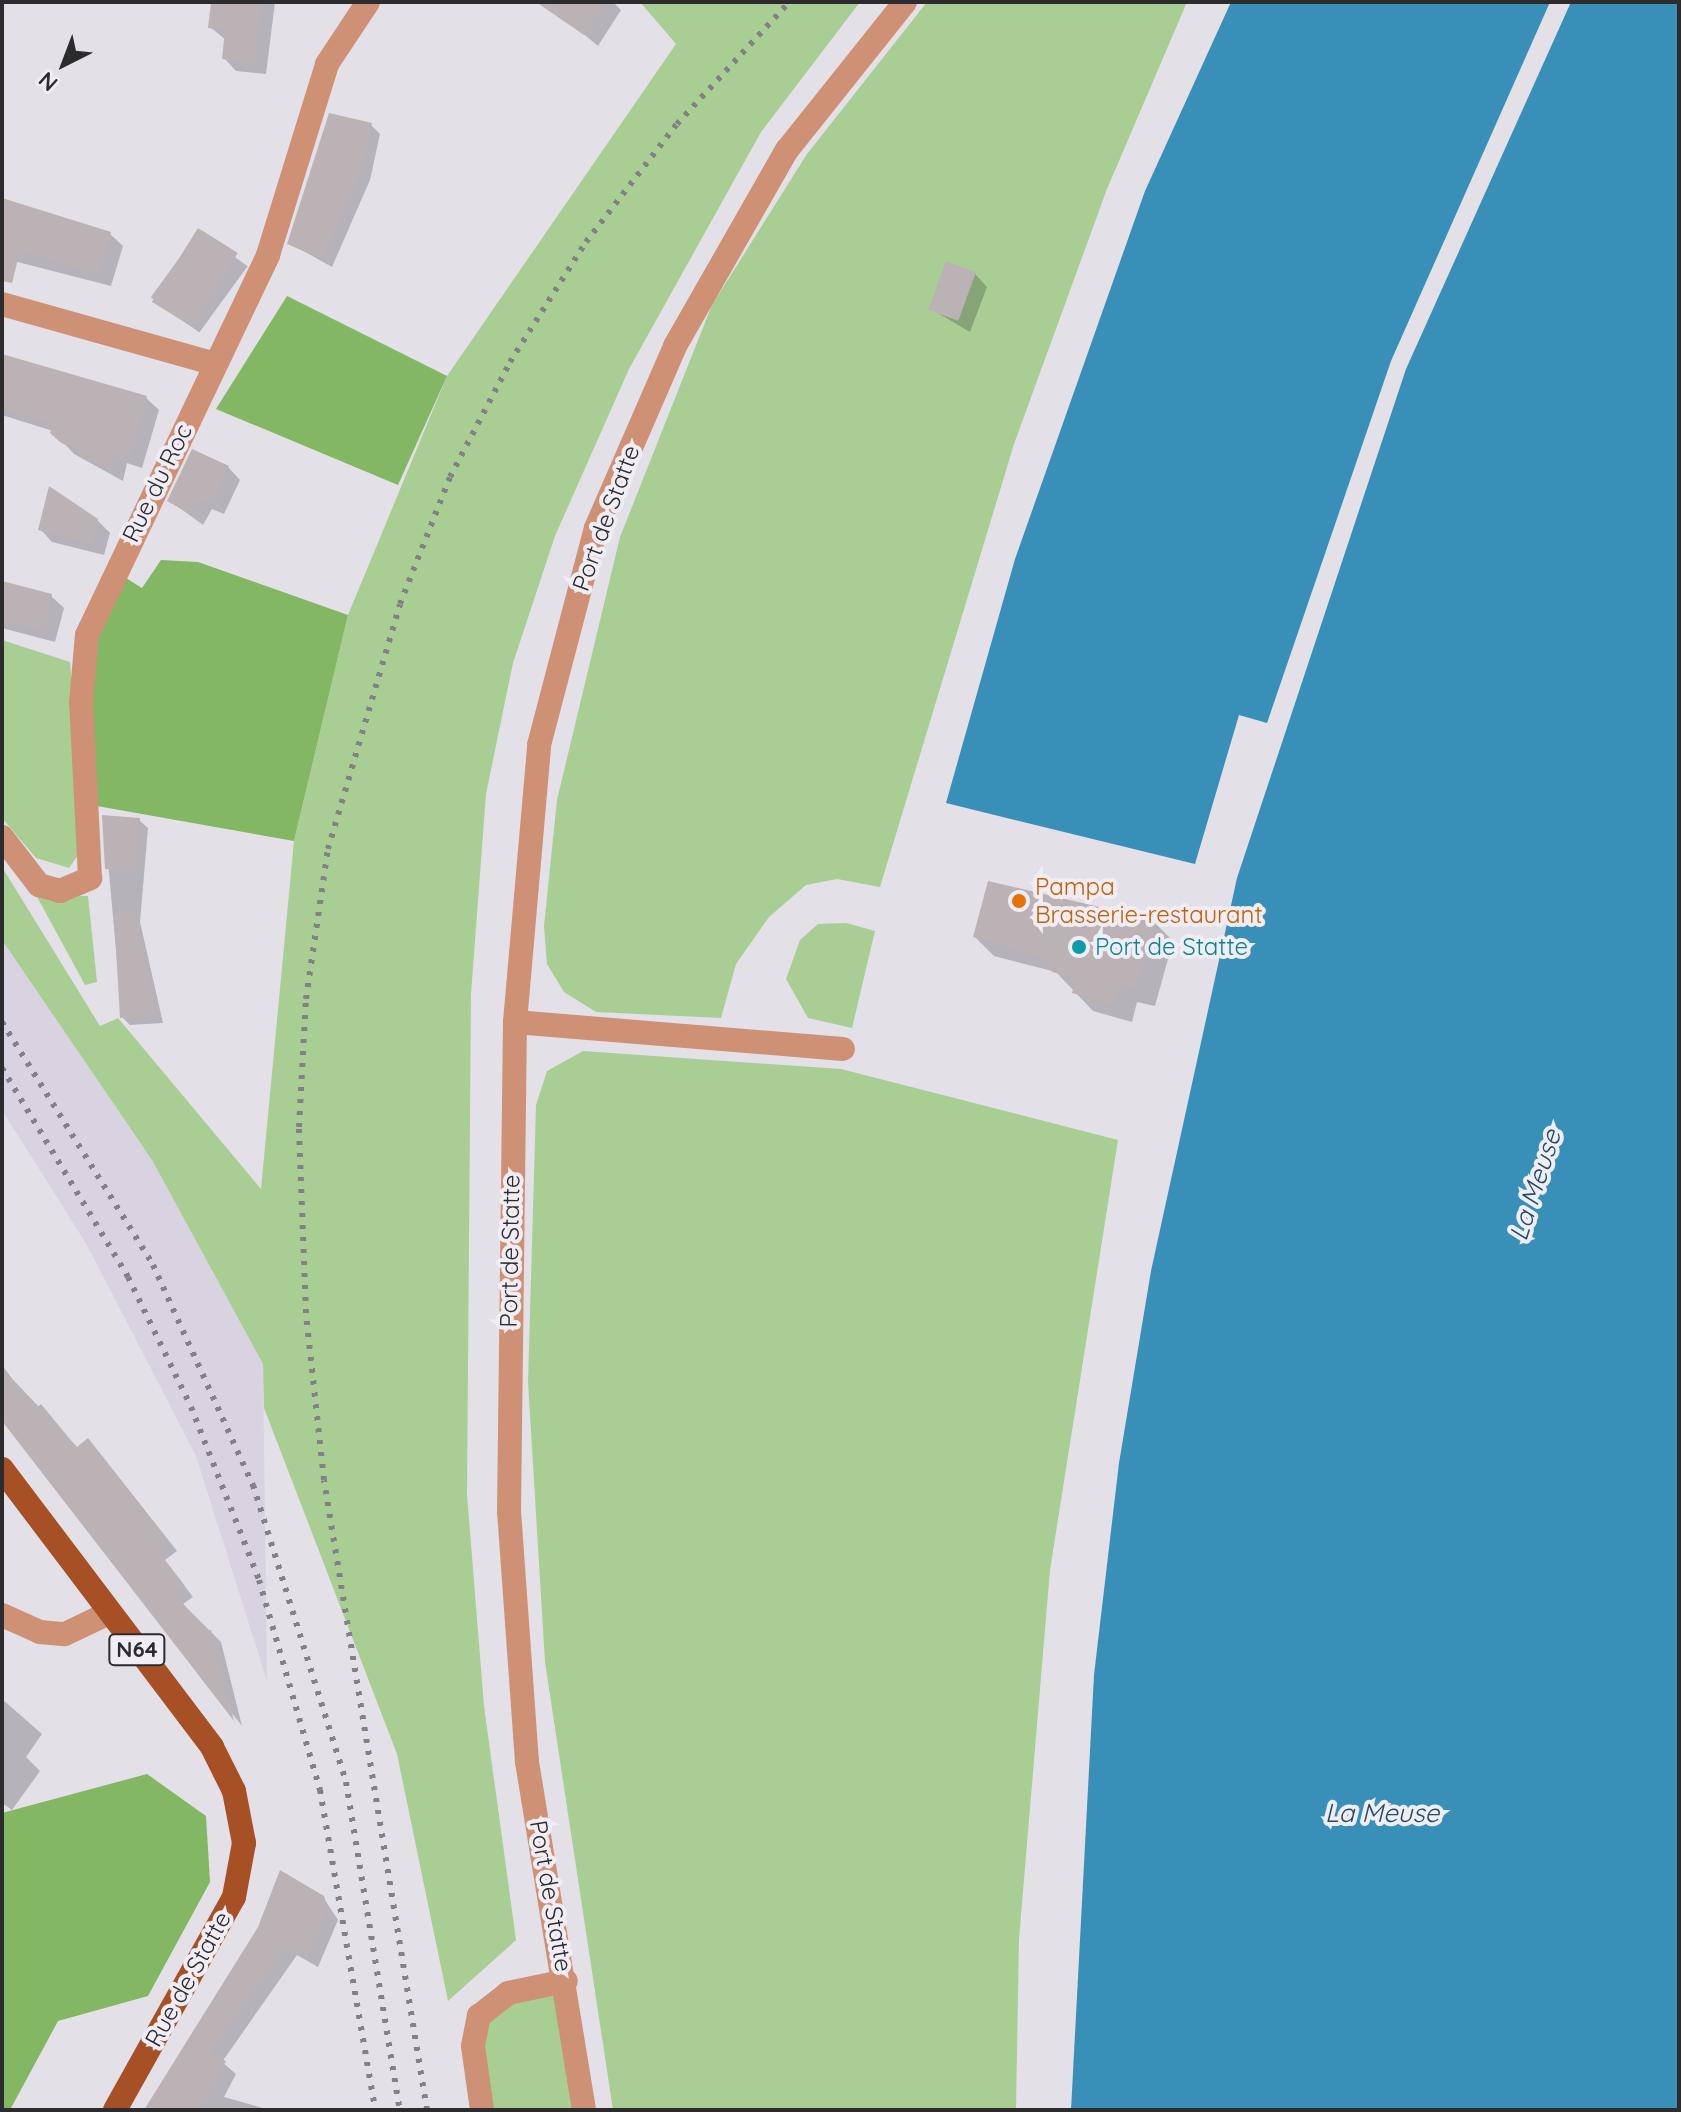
<!DOCTYPE html>
<style>
body{margin:0}
#map{position:relative;width:1681px;height:2112px;overflow:hidden;background:#e3e0e8;font-family:Quicksand,sans-serif}
div>[style]{position:absolute}
.built>*{inset:0;background:#d9d3e1}
.green>*{inset:0;background:#a9ce94}
.forest>*{inset:0;background:#83b763}
.water>*{inset:0;background:#3890b8}
.shadow>*{inset:0;background:#0003;transform-origin:0 0}
.building>*{inset:0;background:#bbb2b6;transform-origin:0 0}
.minor>*{height:24px;margin:-12px;padding:0 12px;transform-origin:12px;border-radius:12px;background:#cf9176}
.major>*{height:24px;margin:-12px;padding:0 12px;transform-origin:12px;border-radius:12px;background:#a75026}
.rail>*{height:6px;margin-top:-3px;transform-origin:0;background:repeating-linear-gradient(90deg,#838186 0 4px,transparent 0 12px)}
.dots>*{width:22px;height:22px;translate:-50% -50%;box-sizing:border-box;border:4px solid #f0edf5;border-radius:50%}
span{translate:-50% -50%;white-space:nowrap;text-align:center;line-height:1.15;-webkit-text-stroke:8px #f0edf5;paint-order:stroke}
.shield-label span{padding:2px 6px;background:#f0edf5;border:2px solid;border-radius:6px;-webkit-text-stroke-width:0}
.shield-label{font-size:22px;color:#2c2b2e;font-weight:700}
.street-label{font-size:24px;color:#2c2b2e}
.food-label{font-size:24px;color:#c56008}
.left{translate:0 -50%;text-align:left}
.culture-label{font-size:24px;color:#0d838f}
.water-label{font-size:26px;color:#1f4e64;font-style:italic}
.frame{position:absolute;inset:0;border:4px solid #2c2b2e;pointer-events:none}
.north{position:absolute;left:24px;top:24px;width:80px;height:80px;-webkit-text-stroke:6px #f0edf5;paint-order:stroke;rotate:222deg;font-size:22px;font-weight:700;line-height:32px;text-align:center;color:#2c2b2e}
.north::after{content:'';display:block;margin:auto;width:28px;height:36px;background:#2c2b2e;clip-path:polygon(50% 0,100% 100%,50% 72%,0 100%)}
</style>
<div id="map">
<div class="built">
<div style="clip-path:polygon(2px 940px,152px 1160px,263px 1364px,267px 1681px,196px 1456px,87px 1245px,2px 1110px)"></div>
</div>
<div class="green">
<div style="clip-path:polygon(640px 2px,860px 2px,761px 132px,629px 369px,555px 536px,513px 663px,486px 794px,471px 994px,467px 1494px,484px 1706px,516px 1940px,448px 2001px,397px 1754px,264px 1408px,263px 1364px,152px 1160px,2px 940px,2px 867px,100px 1026px,118px 1018px,261px 1189px,294px 841px,348px 615px,447px 376px,676px 44px)"></div>
<div style="clip-path:polygon(927px 2px,1187px 2px,1107px 189px,1014px 444px,880px 887px,837px 879px,806px 885px,769px 917px,736px 964px,721px 1018px,596px 1012px,564px 992px,547px 964px,544px 926px,557px 800px,620px 537px,712px 305px,807px 154px)"></div>
<div style="clip-path:polygon(2px 640px,70px 662px,81px 789px,78px 855px,69px 868px,36px 858px,2px 818px)"></div>
<div style="clip-path:polygon(36px 895px,88px 896px,97px 982px,85px 985px)"></div>
<div style="clip-path:polygon(846px 923px,875px 931px,852px 1028px,808px 1018px,786px 979px,800px 940px,818px 924px)"></div>
<div style="clip-path:polygon(583px 1051px,841px 1069px,1118px 1140px,1050px 1570px,1019px 1939px,1016px 2110px,613px 2110px,545px 1662px,528px 1382px,536px 1105px,547px 1071px)"></div>
<div style="clip-path:polygon(566px 1981px,584px 2110px,482px 2110px,479px 2016px)"></div>
</div>
<div class="forest">
<div style="clip-path:polygon(287px 296px,447px 376px,398px 485px,216px 409px)"></div>
<div style="clip-path:polygon(161px 560px,198px 562px,348px 615px,294px 841px,97px 806px,87px 635px,121px 575px,142px 588px)"></div>
<div style="clip-path:polygon(147px 1774px,206px 1816px,210px 1882px,148px 1996px,58px 2021px,10px 2110px,2px 2110px,2px 1813px)"></div>
</div>
<div class="water">
<div style="clip-path:polygon(1231px 2px,1550px 2px,1391px 361px,1267px 723px,1239px 715px,1195px 864px,946px 803px,1015px 559px,1145px 191px)"></div>
<div style="clip-path:polygon(1571px 2px,1679px 2px,1679px 2110px,1071px 2110px,1094px 1675px,1119px 1463px,1151px 1271px,1237px 878px,1406px 369px)"></div>
</div>
<div class="shadow">
<div style="clip-path:polygon(213px 2px,275px 2px,266px 74px,236px 71px,224px 58px,226px 40px,210px 27px)"></div>
<div style="clip-path:polygon(545px 2px,613px 2px,621px 10px,598px 46px)"></div>
<div style="clip-path:polygon(371px 125px,380px 134px,370px 180px,332px 267px,289px 243px)"></div>
<div style="clip-path:polygon(2px 202px,110px 234px,123px 246px,111px 286px,2px 258px)"></div>
<div style="left:199px;top:231px;width:60px;height:82px;rotate:36deg"></div>
<div style="clip-path:polygon(975px 274px,987px 287px,970px 332px,931px 309px)"></div>
<div style="clip-path:polygon(2px 355px,146px 398px,159px 410px,142px 468px,127px 463px,123px 481px,74px 454px,53px 431px,2px 415px)"></div>
<div style="clip-path:polygon(228px 467px,240px 480px,224px 514px,212px 509px,203px 525px,170px 501px)"></div>
<div style="clip-path:polygon(97px 520px,110px 533px,104px 555px,52px 542px,40px 529px)"></div>
<div style="clip-path:polygon(2px 583px,51px 596px,64px 608px,55px 642px,2px 628px)"></div>
<div style="clip-path:polygon(104px 817px,139px 820px,148px 828px,140px 922px,163px 1023px,130px 1025px,122px 1017px)"></div>
<div style="clip-path:polygon(1154px 922px,1173px 941px,1155px 1006px,1137px 1002px,1132px 1022px,1093px 1011px,1056px 972px,994px 956px,975px 937px)"></div>
<div style="clip-path:polygon(2px 1365px,35px 1409px,41px 1404px,78px 1449px,88px 1441px,98px 1451px,177px 1551px,165px 1560px,193px 1597px,183px 1604px,221px 1642px,242px 1726px,2px 1419px)"></div>
<div style="clip-path:polygon(2px 1699px,42px 1734px,26px 1757px,40px 1771px,12px 1810px,2px 1803px)"></div>
<div style="clip-path:polygon(323px 1897px,338px 1920px,318px 1967px,297px 1955px,222px 2062px,236px 2074px,224px 2097px,270px 2110px,148px 2110px)"></div>
</div>
<div class="building">
<div style="clip-path:polygon(211px 2px,262px 2px,254px 63px,222px 59px,225px 30px,208px 28px)"></div>
<div style="clip-path:polygon(536px 2px,607px 2px,584px 35px)"></div>
<div style="clip-path:polygon(329px 113px,372px 123px,361px 170px,322px 259px,287px 244px)"></div>
<div style="clip-path:polygon(2px 198px,111px 232px,99px 275px,20px 251px,12px 283px,2px 281px)"></div>
<div style="left:198px;top:228px;width:47px;height:87px;rotate:32deg"></div>
<div style="left:946px;top:261px;width:32px;height:52px;rotate:20deg"></div>
<div style="clip-path:polygon(2px 354px,147px 396px,130px 457px,115px 452px,111px 470px,60px 442px,50px 433px,53px 424px,2px 408px)"></div>
<div style="clip-path:polygon(192px 449px,229px 466px,211px 504px,199px 498px,190px 514px,167px 501px)"></div>
<div style="clip-path:polygon(49px 486px,98px 519px,92px 544px,38px 530px)"></div>
<div style="clip-path:polygon(2px 581px,52px 594px,43px 631px,2px 620px)"></div>
<div style="clip-path:polygon(102px 815px,140px 818px,136px 871px,105px 869px)"></div>
<div style="clip-path:polygon(988px 881px,1155px 920px,1136px 989px,1119px 984px,1113px 1004px,1072px 993px,1076px 978px,1052px 972px,1047px 958px,973px 937px)"></div>
<div style="clip-path:polygon(135px 912px,156px 1015px,120px 1018px,114px 914px)"></div>
<div style="clip-path:polygon(2px 1368px,77px 1447px,88px 1438px,168px 1540px,156px 1549px,185px 1586px,175px 1593px,204px 1631px,211px 1630px,234px 1721px,2px 1421px)"></div>
<div style="clip-path:polygon(280px 1870px,324px 1896px,328px 1908px,307px 1958px,285px 1946px,209px 2054px,226px 2061px,200px 2110px,144px 2110px,258px 1927px)"></div>
</div>
<div class="minor">
<div style="left:2px;top:304px;width:221px;rotate:15.7deg"></div>
<div style="left:2px;top:837px;width:61px;rotate:52.4deg"></div>
<div style="left:39px;top:885px;width:22px;rotate:16deg"></div>
<div style="left:60px;top:891px;width:33px;rotate:-23deg"></div>
<div style="left:90px;top:878px;width:175px;rotate:-92.9deg"></div>
<div style="left:81px;top:703px;width:68px;rotate:-85deg"></div>
<div style="left:87px;top:635px;width:421px;rotate:-64.5deg"></div>
<div style="left:268px;top:255px;width:200px;rotate:-72.8deg"></div>
<div style="left:327px;top:64px;width:74px;rotate:-56.5deg"></div>
<div style="left:515px;top:1022px;width:329px;rotate:4.7deg"></div>
<div style="left:2px;top:1615px;width:42px;rotate:24.1deg"></div>
<div style="left:40px;top:1632px;width:25px;rotate:5deg"></div>
<div style="left:65px;top:1634px;width:49px;rotate:-25.5deg"></div>
<div style="left:482px;top:2110px;width:65px;rotate:-98deg"></div>
<div style="left:473px;top:2046px;width:31px;rotate:-79deg"></div>
<div style="left:479px;top:2016px;width:37px;rotate:-38deg"></div>
<div style="left:508px;top:1993px;width:59px;rotate:-11.7deg"></div>
<div style="left:584px;top:2110px;width:353px;rotate:-99.3deg"></div>
<div style="left:527px;top:1762px;width:251px;rotate:-94.1deg"></div>
<div style="left:509px;top:1512px;width:490px;rotate:-89.3deg"></div>
<div style="left:515px;top:1022px;width:278px;rotate:-85deg"></div>
<div style="left:539px;top:745px;width:224px;rotate:-75.3deg"></div>
<div style="left:596px;top:528px;width:198px;rotate:-66.5deg"></div>
<div style="left:675px;top:346px;width:226px;rotate:-60.3deg"></div>
<div style="left:787px;top:150px;width:189px;rotate:-51.4deg"></div>
</div>
<div class="major">
<div style="left:2px;top:1469px;width:348px;rotate:52.9deg"></div>
<div style="left:212px;top:1747px;width:49px;rotate:63.4deg"></div>
<div style="left:234px;top:1791px;width:53px;rotate:79.1deg"></div>
<div style="left:244px;top:1843px;width:55px;rotate:100.5deg"></div>
<div style="left:234px;top:1897px;width:244px;rotate:119.2deg"></div>
</div>
<div class="rail">
<div style="left:2px;top:1022px;width:286px;rotate:58.1deg"></div>
<div style="left:153px;top:1265px;width:242px;rotate:65.6deg"></div>
<div style="left:253px;top:1485px;width:311px;rotate:72.6deg"></div>
<div style="left:346px;top:1782px;width:332px;rotate:80.7deg"></div>
<div style="left:2px;top:1068px;width:244px;rotate:58.9deg"></div>
<div style="left:128px;top:1277px;width:144px;rotate:64.1deg"></div>
<div style="left:191px;top:1407px;width:186px;rotate:68.5deg"></div>
<div style="left:259px;top:1580px;width:219px;rotate:73.8deg"></div>
<div style="left:320px;top:1790px;width:325px;rotate:80.2deg"></div>
<div style="left:427px;top:2110px;width:638px;rotate:-99.29deg"></div>
<div style="left:324px;top:1480px;width:168px;rotate:-96.2deg"></div>
<div style="left:306px;top:1313px;width:186px;rotate:-92.2deg"></div>
<div style="left:299px;top:1127px;width:128px;rotate:-86.9deg"></div>
<div style="left:306px;top:999px;width:152px;rotate:-81.7deg"></div>
<div style="left:328px;top:849px;width:255px;rotate:-73.6deg"></div>
<div style="left:400px;top:604px;width:136px;rotate:-68.5deg"></div>
<div style="left:450px;top:477px;width:130px;rotate:-62.4deg"></div>
<div style="left:510px;top:362px;width:142px;rotate:-57.7deg"></div>
<div style="left:586px;top:242px;width:149px;rotate:-52.4deg"></div>
<div style="left:677px;top:124px;width:166px;rotate:-47.4deg"></div>
</div>
<div class="dots">
<div style="left:1019px;top:901px;background:#e8710a"></div>
<div style="left:1079px;top:947px;background:#0f9aa8"></div>
</div>
<div class="shield-label">
<span style="left:137px;top:1650px">N64</span>
</div>
<div class="street-label">
<span style="left:157px;top:483px;rotate:-64deg">Rue du Roc</span>
<span style="left:606px;top:518px;rotate:-70deg">Port de Statte</span>
<span style="left:510px;top:1251px;rotate:-89deg">Port de Statte</span>
<span style="left:551px;top:1896px;rotate:80deg">Port de Statte</span>
<span style="left:188px;top:1979px;rotate:-61deg">Rue de Statte</span>
</div>
<div class="food-label">
<span class="left" style="left:1035px;top:901px">Pampa<br>Brasserie-restaurant</span>
</div>
<div class="culture-label">
<span class="left" style="left:1095px;top:947px">Port de Statte</span>
</div>
<div class="water-label">
<span style="left:1535px;top:1185px;rotate:-72deg">La Meuse</span>
<span style="left:1382px;top:1813px">La Meuse</span>
</div>
<div class="frame"></div>
<div class="north">N</div>
</div>
